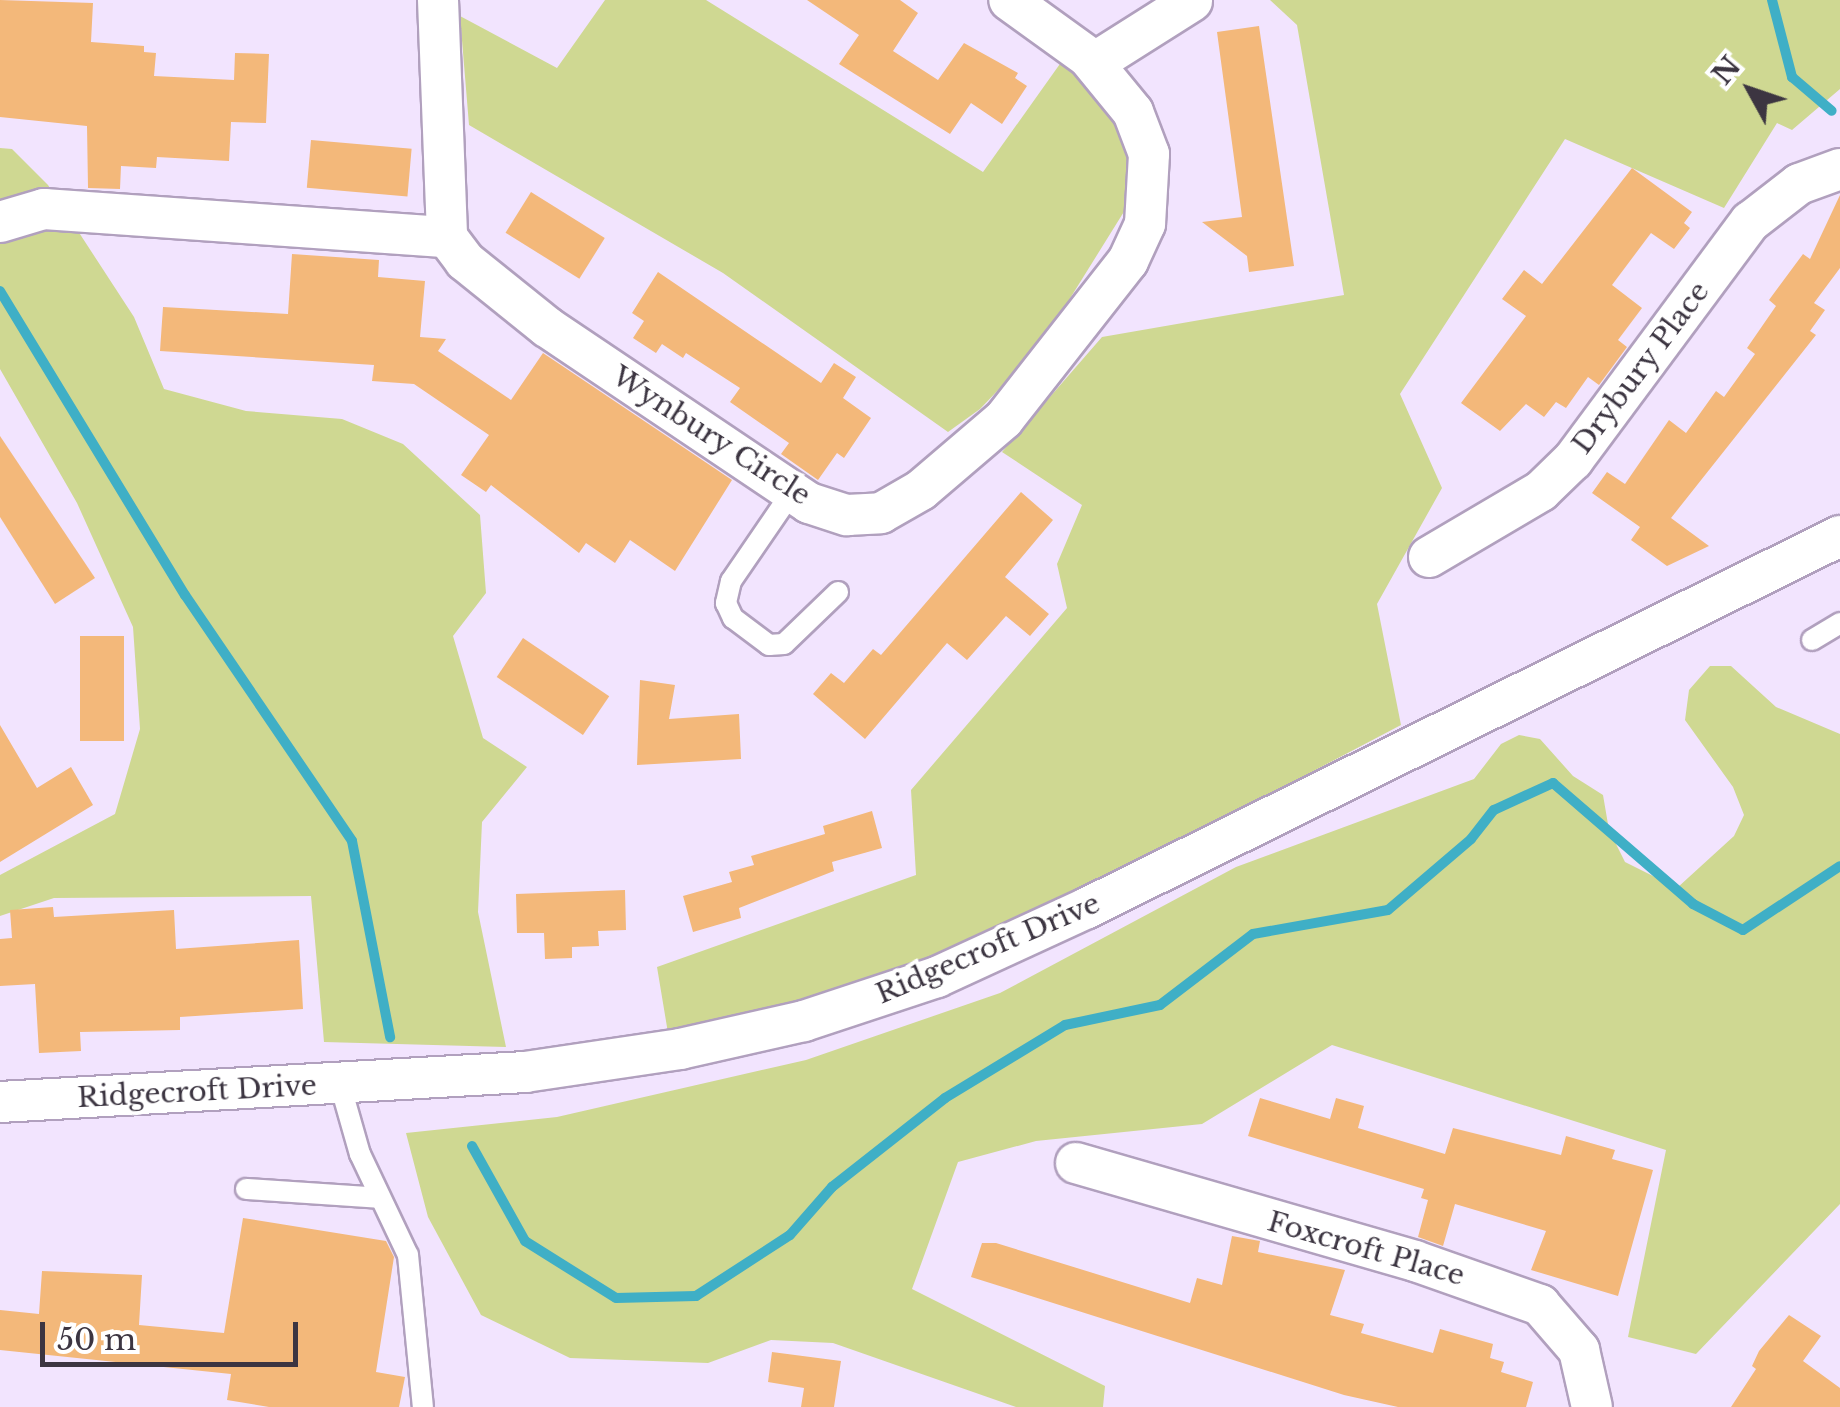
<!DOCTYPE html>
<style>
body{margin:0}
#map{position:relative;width:1840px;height:1407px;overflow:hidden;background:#f2e4fe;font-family:"Libre Baskerville",serif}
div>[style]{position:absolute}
.green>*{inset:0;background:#cfd892}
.stream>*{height:10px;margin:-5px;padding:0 5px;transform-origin:5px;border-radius:5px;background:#3fafc6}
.building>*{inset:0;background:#f3b87a;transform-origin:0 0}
.roads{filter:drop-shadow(2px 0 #b1a0be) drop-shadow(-2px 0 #b1a0be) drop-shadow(0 2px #b1a0be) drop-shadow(0 -2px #b1a0be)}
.service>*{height:20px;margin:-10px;padding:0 10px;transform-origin:10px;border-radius:10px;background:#fff}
.minor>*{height:40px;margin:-20px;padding:0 20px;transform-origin:20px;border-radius:20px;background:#fff}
span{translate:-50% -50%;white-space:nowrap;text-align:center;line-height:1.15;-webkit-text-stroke:8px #fff;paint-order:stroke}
.street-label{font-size:28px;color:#3c3541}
.north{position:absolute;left:1700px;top:40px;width:100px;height:100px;-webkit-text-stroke:8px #fff;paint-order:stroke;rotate:310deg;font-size:28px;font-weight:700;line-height:40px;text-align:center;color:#3c3541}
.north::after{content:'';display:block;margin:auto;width:35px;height:45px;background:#3c3541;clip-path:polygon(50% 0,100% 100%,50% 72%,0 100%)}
.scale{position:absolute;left:40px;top:1322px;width:258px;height:45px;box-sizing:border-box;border:5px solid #3c3541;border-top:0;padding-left:12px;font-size:30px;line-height:35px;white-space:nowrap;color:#3c3541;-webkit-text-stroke:8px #fff;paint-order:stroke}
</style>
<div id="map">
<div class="green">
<div style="clip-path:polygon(605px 0,706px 0,983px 172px,1062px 61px,1114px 110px,1135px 158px,1130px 202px,1041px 345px,980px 409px,948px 432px,723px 273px,469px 125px,460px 16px,557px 68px)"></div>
<div style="clip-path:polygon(1270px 0,1840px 0,1840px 89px,1792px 130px,1777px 123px,1724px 208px,1565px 139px,1400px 394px,1442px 488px,1377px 604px,1401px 725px,1066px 901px,852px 993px,668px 1033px,657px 967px,916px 875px,911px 790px,1067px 608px,1057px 564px,1082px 505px,1002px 452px,1102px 337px,1344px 295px,1297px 25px)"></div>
<div style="clip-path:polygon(0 148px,12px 149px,48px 185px,134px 317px,164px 389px,246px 411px,342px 419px,403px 444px,480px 515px,486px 593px,453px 636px,483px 738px,527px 767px,482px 822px,478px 912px,506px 1047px,324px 1042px,311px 896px,54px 898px,0 916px,0 875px,115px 814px,140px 729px,133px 627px,77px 503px,0 369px)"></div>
<div style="clip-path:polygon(1710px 666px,1731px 666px,1776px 707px,1840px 734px,1840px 1204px,1696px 1354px,1628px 1337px,1666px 1150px,1332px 1045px,1202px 1124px,1036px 1141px,958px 1162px,912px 1289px,1105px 1386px,1103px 1407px,1016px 1407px,833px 1343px,771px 1340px,708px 1363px,570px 1358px,481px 1315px,428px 1217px,406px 1133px,557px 1117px,806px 1060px,1000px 993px,1236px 867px,1474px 779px,1501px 744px,1519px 735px,1540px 739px,1573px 776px,1603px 795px,1609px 830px,1625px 862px,1677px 888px,1734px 836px,1744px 815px,1733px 787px,1685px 720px,1689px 690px)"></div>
</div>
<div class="stream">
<div style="left:1772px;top:0;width:80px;rotate:75.4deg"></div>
<div style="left:1792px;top:77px;width:52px;rotate:40.4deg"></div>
<div style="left:0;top:291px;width:356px;rotate:58.7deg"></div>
<div style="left:185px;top:595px;width:297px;rotate:55.8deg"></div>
<div style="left:352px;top:841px;width:200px;rotate:79deg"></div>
<div style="left:472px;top:1146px;width:109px;rotate:60.8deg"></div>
<div style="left:525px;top:1241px;width:107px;rotate:32.1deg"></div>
<div style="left:616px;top:1298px;width:80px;rotate:-1.4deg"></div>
<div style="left:696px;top:1296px;width:112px;rotate:-33deg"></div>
<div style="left:790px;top:1235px;width:64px;rotate:-48.8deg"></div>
<div style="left:832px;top:1187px;width:144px;rotate:-38.2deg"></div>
<div style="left:945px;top:1098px;width:140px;rotate:-31.3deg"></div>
<div style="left:1065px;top:1025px;width:97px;rotate:-11.9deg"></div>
<div style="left:1160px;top:1005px;width:117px;rotate:-37.4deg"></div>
<div style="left:1253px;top:934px;width:137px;rotate:-10.1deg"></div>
<div style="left:1388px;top:910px;width:109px;rotate:-40.5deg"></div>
<div style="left:1471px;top:839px;width:37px;rotate:-52deg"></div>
<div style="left:1494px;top:810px;width:65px;rotate:-24.6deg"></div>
<div style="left:1553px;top:783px;width:185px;rotate:40.8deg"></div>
<div style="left:1693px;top:904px;width:56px;rotate:27.5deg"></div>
<div style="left:1743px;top:930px;width:116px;rotate:-33.4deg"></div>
</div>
<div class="building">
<div style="clip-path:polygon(0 0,93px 3px,91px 42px,144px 46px,144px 52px,156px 53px,154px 76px,234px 80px,235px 53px,269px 54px,266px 123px,231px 122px,229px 161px,157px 157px,156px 168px,121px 166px,120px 189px,88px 188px,87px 126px,0 117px)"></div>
<div style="clip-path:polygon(807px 0,900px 0,918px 13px,893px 51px,938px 80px,964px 43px,1018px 73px,1015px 78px,1027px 86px,1002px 124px,971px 103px,950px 134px,839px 64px,859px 35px)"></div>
<div style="clip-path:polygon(1259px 26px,1294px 266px,1249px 272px,1247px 256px,1202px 222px,1242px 217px,1217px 32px)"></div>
<div style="left:311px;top:140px;width:101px;height:48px;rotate:5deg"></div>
<div style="clip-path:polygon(1632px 168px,1692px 212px,1684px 223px,1690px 228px,1674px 249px,1651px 233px,1612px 285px,1642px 308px,1618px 340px,1627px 347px,1599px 385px,1588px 377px,1566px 408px,1556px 402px,1544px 417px,1526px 404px,1500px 431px,1461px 403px,1526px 316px,1502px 299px,1524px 270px,1542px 284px)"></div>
<div style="left:531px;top:192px;width:87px;height:48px;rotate:32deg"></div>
<div style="clip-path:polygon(1840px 195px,1840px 268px,1814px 303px,1825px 310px,1810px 331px,1816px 335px,1671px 518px,1709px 546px,1667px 566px,1631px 540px,1640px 527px,1592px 493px,1607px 472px,1625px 484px,1669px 420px,1686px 433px,1716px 391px,1724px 397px,1755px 354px,1747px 348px,1776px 306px,1769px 300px,1803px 254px,1810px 259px)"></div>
<div style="clip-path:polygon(292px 254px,379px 260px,378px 277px,425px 281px,420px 337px,446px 339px,438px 351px,511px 400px,543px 353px,732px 480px,675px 571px,630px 540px,615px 563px,586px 543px,579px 553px,491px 485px,486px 492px,461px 475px,489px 435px,414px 384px,372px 381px,374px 365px,160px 351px,163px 307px,288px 314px)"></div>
<div style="clip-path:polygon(658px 272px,821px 383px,834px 363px,856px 377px,843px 398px,871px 418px,844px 458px,837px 453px,818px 480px,781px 454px,789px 443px,730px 402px,740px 388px,686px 353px,683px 358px,662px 344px,656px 353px,633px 338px,644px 321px,632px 313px)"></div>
<div style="clip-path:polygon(0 436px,95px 578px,55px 604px,0 517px)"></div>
<div style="clip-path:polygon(1021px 492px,1053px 520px,1005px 577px,1049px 614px,1030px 636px,1006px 616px,967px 660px,947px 643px,865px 739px,813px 694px,831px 673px,844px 683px,873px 649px,881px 655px)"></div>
<div style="left:80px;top:636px;width:44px;height:105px"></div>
<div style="left:523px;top:638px;width:104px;height:47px;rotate:34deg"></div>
<div style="clip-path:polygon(640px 680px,675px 685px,669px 719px,739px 714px,741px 759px,637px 765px)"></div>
<div style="clip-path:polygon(0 725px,37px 788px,71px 767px,93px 805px,0 862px)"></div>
<div style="clip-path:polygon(872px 811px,882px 848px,832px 862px,834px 871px,739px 908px,741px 918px,693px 932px,683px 896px,732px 882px,729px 872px,754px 865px,751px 856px,825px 834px,823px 826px)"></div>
<div style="clip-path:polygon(625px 890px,626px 930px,598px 931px,599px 946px,572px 947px,572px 958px,545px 959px,544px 933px,517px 933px,516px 894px)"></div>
<div style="clip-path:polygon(53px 907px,54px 917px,174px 910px,176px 949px,299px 940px,303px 1009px,180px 1017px,180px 1030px,80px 1032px,81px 1051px,39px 1053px,35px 984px,0 986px,0 939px,12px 938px,10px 910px)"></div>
<div style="clip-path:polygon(1260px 1098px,1330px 1119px,1336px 1098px,1364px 1106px,1358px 1128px,1445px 1154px,1453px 1128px,1561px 1155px,1566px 1136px,1615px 1150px,1612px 1159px,1653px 1170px,1618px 1296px,1531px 1270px,1546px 1231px,1455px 1204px,1443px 1246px,1418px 1237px,1428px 1200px,1421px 1198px,1424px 1189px,1248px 1136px)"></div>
<div style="clip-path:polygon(243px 1218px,386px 1241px,394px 1257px,376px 1372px,405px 1377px,399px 1407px,269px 1407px,227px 1400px,231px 1374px,0 1350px,0 1310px,39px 1314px,42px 1271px,142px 1275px,139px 1325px,224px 1333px)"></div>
<div style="clip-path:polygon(1232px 1236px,1260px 1241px,1258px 1252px,1345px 1270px,1330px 1315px,1364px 1324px,1361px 1333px,1433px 1353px,1440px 1329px,1493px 1344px,1490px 1358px,1504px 1362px,1501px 1372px,1533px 1382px,1526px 1407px,1398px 1407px,1344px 1395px,971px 1277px,982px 1243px,996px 1243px,1190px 1303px,1197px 1278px,1222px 1285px)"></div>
<div style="clip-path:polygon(1789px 1315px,1821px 1336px,1803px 1361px,1840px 1388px,1840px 1407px,1731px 1407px,1756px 1369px,1752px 1366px,1759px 1351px)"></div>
<div style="clip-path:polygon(772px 1352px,841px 1361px,834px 1407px,801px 1407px,804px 1388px,768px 1382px)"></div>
</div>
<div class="roads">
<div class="service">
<div style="left:792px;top:492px;width:108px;rotate:124.4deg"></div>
<div style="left:731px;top:581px;width:23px;rotate:103deg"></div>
<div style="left:726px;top:603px;width:17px;rotate:65deg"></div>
<div style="left:733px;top:618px;width:45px;rotate:36.9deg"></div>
<div style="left:769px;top:645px;width:15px;rotate:-4deg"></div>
<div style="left:784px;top:644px;width:75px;rotate:-43.9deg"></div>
<div style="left:1812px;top:640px;width:33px;rotate:-31deg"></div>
<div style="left:340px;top:1084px;width:73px;rotate:74.1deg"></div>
<div style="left:360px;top:1154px;width:112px;rotate:64.6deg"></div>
<div style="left:408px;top:1255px;width:153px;rotate:84.4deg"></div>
<div style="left:246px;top:1189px;width:134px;rotate:3.8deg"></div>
</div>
<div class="minor">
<div style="left:438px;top:0;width:237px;rotate:87.8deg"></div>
<div style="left:447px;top:237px;width:30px;rotate:53deg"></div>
<div style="left:465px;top:261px;width:105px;rotate:38.8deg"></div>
<div style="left:547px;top:327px;width:316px;rotate:33.9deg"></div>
<div style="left:809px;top:503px;width:40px;rotate:18deg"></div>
<div style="left:847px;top:515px;width:34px;rotate:-3deg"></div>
<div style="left:881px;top:513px;width:46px;rotate:-29.9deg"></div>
<div style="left:921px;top:490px;width:109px;rotate:-40.5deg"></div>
<div style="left:1004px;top:419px;width:201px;rotate:-51.9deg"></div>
<div style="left:1128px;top:261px;width:41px;rotate:-65.3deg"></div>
<div style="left:1145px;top:224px;width:70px;rotate:-86.7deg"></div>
<div style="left:1149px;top:154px;width:45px;rotate:-110.9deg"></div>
<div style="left:1133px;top:112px;width:71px;rotate:-129.3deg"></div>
<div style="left:1088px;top:57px;width:97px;rotate:-144.2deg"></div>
<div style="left:1094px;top:63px;width:116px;rotate:-32.3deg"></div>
<div style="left:0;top:222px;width:46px;rotate:-16.5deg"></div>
<div style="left:44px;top:209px;width:404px;rotate:4deg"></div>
<div style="left:1429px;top:557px;width:130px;rotate:-30.5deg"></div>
<div style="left:1541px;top:491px;width:45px;rotate:-44.1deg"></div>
<div style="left:1573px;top:460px;width:297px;rotate:-53.4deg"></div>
<div style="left:1750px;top:222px;width:62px;rotate:-37.8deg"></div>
<div style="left:1799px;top:184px;width:44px;rotate:-20.1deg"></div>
<div style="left:0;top:1102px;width:526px;rotate:-3.27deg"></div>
<div style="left:525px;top:1072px;width:157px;rotate:-8.4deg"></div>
<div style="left:680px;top:1049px;width:127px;rotate:-12.7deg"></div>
<div style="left:804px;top:1021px;width:140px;rotate:-18.3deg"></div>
<div style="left:937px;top:977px;width:165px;rotate:-24.7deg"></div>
<div style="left:1087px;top:908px;width:840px;rotate:-26.29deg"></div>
<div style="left:1076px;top:1163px;width:353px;rotate:16.1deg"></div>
<div style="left:1415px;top:1261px;width:133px;rotate:19.4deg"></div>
<div style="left:1540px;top:1305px;width:60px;rotate:49.1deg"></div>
<div style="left:1579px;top:1350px;width:58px;rotate:77.2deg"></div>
</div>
</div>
<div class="street-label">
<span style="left:1641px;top:368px;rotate:-53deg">Drybury Place</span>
<span style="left:711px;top:436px;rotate:33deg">Wynbury Circle</span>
<span style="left:988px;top:949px;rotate:-23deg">Ridgecroft Drive</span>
<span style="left:197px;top:1092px;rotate:-3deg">Ridgecroft Drive</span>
<span style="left:1366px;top:1249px;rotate:16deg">Foxcroft Place</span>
</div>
<div class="north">N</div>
<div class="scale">50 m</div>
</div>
